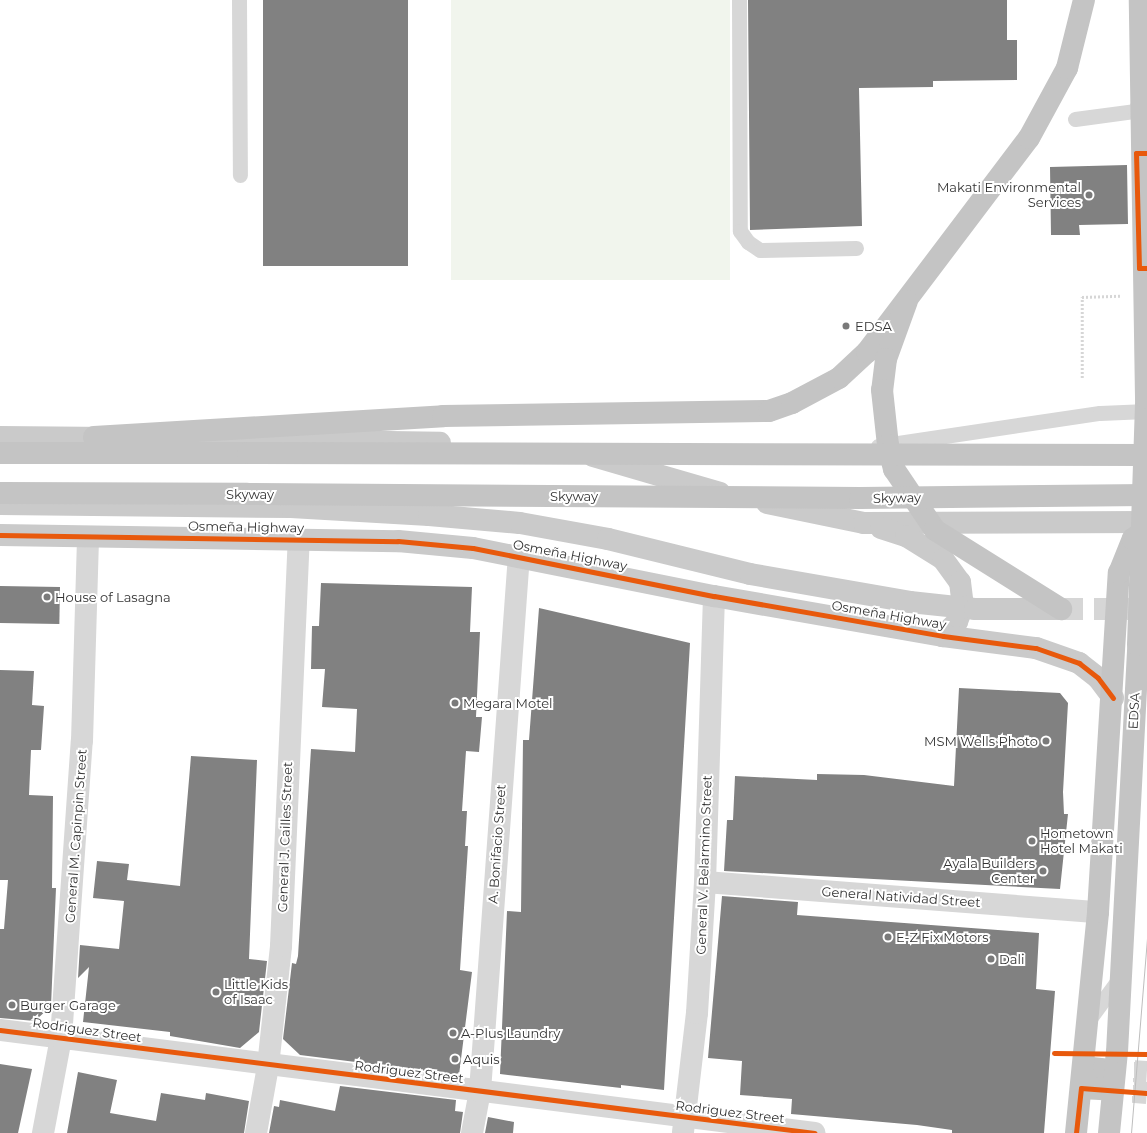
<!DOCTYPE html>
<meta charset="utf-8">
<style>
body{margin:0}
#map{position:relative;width:1147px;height:1133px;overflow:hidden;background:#fff;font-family:Montserrat,sans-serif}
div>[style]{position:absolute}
.green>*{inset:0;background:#f1f5ed;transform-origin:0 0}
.building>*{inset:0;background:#818181;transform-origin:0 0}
.highway-tunnel>*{height:22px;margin-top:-11px;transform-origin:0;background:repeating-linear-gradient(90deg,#d6d6d6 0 22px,transparent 0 33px)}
.path>*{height:2.5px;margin-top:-1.25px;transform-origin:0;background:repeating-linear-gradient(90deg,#d6d6d6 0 2px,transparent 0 4px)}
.lane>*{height:15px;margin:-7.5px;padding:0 7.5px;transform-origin:7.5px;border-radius:7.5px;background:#d7d7d7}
.street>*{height:22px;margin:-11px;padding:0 11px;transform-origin:11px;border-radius:11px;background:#d7d7d7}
.primary>*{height:22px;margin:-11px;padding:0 11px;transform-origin:11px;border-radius:11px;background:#cacaca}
.highway>*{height:22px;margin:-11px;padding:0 11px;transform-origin:11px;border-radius:11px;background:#c4c4c4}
.tram>*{height:1px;margin:-0.5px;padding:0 0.5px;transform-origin:0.5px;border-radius:0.5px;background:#bebebe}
.primary-bridge>*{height:22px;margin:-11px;padding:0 11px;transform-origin:11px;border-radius:11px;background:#cacaca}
.highway-bridge>*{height:22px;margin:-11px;padding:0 11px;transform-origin:11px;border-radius:11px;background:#c4c4c4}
.cycleway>*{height:5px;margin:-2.5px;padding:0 2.5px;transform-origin:2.5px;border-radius:2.5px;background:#e8590c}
.dots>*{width:11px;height:11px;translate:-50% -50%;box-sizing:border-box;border:2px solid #fff;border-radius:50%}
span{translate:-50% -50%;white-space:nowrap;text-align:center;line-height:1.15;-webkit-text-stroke:4px #fff;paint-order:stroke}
.poi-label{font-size:13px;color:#333}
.right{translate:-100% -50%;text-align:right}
.left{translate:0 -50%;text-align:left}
.street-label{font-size:13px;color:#333}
</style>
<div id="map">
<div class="green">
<div style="left:451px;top:0;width:279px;height:280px"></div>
</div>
<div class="building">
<div style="left:263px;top:0;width:145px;height:266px"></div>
<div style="clip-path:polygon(748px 0,1007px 0,1007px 40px,1017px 40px,1017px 80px,933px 81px,933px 87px,859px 88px,862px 226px,750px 230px)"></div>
<div style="clip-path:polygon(1127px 165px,1128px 224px,1079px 225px,1080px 235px,1051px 235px,1050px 167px)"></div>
<div style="clip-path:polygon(321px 583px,472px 587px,470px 632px,480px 632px,476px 717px,482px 717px,479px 752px,466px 751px,462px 811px,467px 811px,465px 846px,468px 846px,460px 970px,472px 972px,459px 1075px,300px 1055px,283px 1039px,292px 963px,296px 964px,298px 956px,311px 749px,355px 752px,357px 709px,322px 707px,325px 669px,311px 669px,312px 626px,319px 626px)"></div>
<div style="left:0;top:586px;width:60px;height:37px;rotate:1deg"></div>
<div style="clip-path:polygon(539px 608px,690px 643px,664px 1090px,621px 1085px,621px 1088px,500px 1074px,507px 911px,521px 912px,523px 740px,529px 740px)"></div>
<div style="clip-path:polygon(0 670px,34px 671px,32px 705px,44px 706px,41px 750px,31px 750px,29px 795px,53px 796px,52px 888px,56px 888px,51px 1006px,35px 1021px,0 1018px,0 929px,4px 929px,8px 880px,0 880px)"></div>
<div style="clip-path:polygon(959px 688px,1060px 693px,1068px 703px,1063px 792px,1064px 814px,1068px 814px,1060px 889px,724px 871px,727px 820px,733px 820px,735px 776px,817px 780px,817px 774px,864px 775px,954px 786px)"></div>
<div style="clip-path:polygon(191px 756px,257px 760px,249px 959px,267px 961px,259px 1032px,240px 1048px,170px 1036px,170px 1032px,83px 1022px,89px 967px,78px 978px,80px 945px,119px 949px,124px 901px,93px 898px,97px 861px,129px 864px,127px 880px,180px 886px)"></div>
<div style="clip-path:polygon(722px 896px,798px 902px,797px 915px,1039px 933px,1036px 989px,1055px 991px,1044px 1133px,952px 1133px,952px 1130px,917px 1125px,791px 1114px,792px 1099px,740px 1095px,742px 1061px,708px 1058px)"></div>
<div style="clip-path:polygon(0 1064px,32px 1069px,18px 1133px,0 1133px)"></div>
<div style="clip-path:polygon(78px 1072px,117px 1080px,110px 1113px,156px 1121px,161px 1093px,205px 1100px,206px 1093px,249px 1101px,244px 1133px,67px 1133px)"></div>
<div style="clip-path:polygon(340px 1086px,456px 1100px,455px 1111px,463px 1112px,460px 1133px,269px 1133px,274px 1106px,279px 1107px,280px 1100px,335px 1111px)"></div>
<div style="clip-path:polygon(488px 1117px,514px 1122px,513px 1133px,485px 1133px)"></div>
</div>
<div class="highway-tunnel">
<div style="left:1061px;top:609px;width:75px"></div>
<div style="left:1101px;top:1069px;width:46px;rotate:3.7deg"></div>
<div style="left:1100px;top:1089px;width:47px;rotate:4.9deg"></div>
</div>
<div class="path">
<div style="left:1082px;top:378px;width:81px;rotate:-90deg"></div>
<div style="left:1082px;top:297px;width:38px;rotate:-2deg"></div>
</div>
<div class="lane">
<div style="left:239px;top:0;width:175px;rotate:89.7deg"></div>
<div style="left:739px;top:0;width:231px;rotate:89.8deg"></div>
<div style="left:740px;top:231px;width:14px;rotate:54deg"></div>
<div style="left:748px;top:242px;width:14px;rotate:34deg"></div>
<div style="left:760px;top:250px;width:96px;rotate:-1.2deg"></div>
<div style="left:1075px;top:119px;width:61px;rotate:-7.6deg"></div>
<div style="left:1135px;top:111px;width:16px;rotate:-68deg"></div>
<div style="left:878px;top:446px;width:224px;rotate:-8.5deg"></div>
<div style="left:1100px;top:413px;width:47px;rotate:-2.4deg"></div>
<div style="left:1088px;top:1021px;width:56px;rotate:-53.7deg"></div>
</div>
<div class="street">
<div style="left:705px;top:882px;width:394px;rotate:4.4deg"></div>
<div style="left:0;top:1030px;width:821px;rotate:7.2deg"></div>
<div style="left:683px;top:1132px;width:120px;rotate:-83.3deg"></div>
<div style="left:697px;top:1013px;width:131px;rotate:-86.5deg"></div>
<div style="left:705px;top:882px;width:286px;rotate:-88.2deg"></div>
<div style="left:43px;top:1133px;width:97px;rotate:-79.3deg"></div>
<div style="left:61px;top:1038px;width:298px;rotate:-86deg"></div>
<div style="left:82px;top:741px;width:204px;rotate:-88.3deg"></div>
<div style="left:256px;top:1133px;width:68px;rotate:-79.8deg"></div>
<div style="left:268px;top:1066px;width:121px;rotate:-83.8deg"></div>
<div style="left:281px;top:946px;width:407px;rotate:-87.5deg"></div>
<div style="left:472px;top:1133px;width:43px;rotate:-79.2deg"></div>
<div style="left:480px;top:1091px;width:537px;rotate:-85.84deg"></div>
</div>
<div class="primary">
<div style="left:0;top:437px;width:112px;rotate:0.5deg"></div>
<div style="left:194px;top:439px;width:246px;rotate:0.9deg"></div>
<div style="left:593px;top:456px;width:132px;rotate:16.2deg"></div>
<div style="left:767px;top:503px;width:99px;rotate:11.7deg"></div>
<div style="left:864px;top:523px;width:283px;rotate:-0.2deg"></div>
<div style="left:0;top:504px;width:291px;rotate:0.6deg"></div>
<div style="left:291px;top:507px;width:138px;rotate:3.3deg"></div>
<div style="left:429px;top:515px;width:91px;rotate:5deg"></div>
<div style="left:520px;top:523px;width:89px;rotate:10.3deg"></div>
<div style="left:881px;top:528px;width:26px;rotate:18deg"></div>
<div style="left:906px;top:536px;width:44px;rotate:31.9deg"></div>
<div style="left:943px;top:559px;width:29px;rotate:54deg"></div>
<div style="left:960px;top:582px;width:24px;rotate:83deg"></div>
<div style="left:963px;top:606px;width:17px;rotate:111deg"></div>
<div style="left:957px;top:622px;width:20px;rotate:135deg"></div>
<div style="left:0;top:535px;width:398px;rotate:0.9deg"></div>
<div style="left:398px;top:541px;width:75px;rotate:5.3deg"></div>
<div style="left:473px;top:548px;width:246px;rotate:11.3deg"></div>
<div style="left:714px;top:596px;width:232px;rotate:9.9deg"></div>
<div style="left:943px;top:636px;width:94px;rotate:7.4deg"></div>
<div style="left:1036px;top:648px;width:46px;rotate:19.2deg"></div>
<div style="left:1079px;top:663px;width:24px;rotate:38deg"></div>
<div style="left:1098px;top:678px;width:25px;rotate:53deg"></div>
</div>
<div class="highway">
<div style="left:94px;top:437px;width:350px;rotate:-3.4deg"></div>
<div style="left:443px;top:416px;width:326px;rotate:-0.9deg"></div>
<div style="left:769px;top:411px;width:24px;rotate:-19deg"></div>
<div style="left:792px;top:403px;width:53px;rotate:-28deg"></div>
<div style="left:839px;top:378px;width:38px;rotate:-43deg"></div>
<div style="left:867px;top:352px;width:268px;rotate:-52.9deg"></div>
<div style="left:1029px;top:138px;width:80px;rotate:-61.5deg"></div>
<div style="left:1067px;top:68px;width:70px;rotate:-76deg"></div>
<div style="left:0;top:453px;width:248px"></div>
<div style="left:0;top:493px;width:247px;rotate:0.2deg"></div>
<div style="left:1083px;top:1067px;width:18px;rotate:6deg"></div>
<div style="left:1081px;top:1088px;width:19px;rotate:3deg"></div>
<div style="left:1076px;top:1133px;width:222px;rotate:-84.3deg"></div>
<div style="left:1098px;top:912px;width:340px;rotate:-86.5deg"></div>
<div style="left:1119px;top:573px;width:37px;rotate:-68deg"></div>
<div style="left:1133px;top:539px;width:18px;rotate:-38deg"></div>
</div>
<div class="tram">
<div style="left:1131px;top:1133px;width:197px;rotate:-85.3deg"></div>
<div style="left:1147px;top:1133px;width:1px;rotate:-90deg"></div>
</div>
<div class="primary-bridge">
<div style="left:608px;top:539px;width:146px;rotate:13.8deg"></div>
<div style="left:750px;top:574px;width:162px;rotate:9.9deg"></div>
<div style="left:910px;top:602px;width:65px;rotate:6.1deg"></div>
<div style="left:975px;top:609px;width:86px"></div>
</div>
<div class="highway-bridge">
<div style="left:907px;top:301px;width:62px;rotate:109.9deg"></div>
<div style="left:886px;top:359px;width:31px;rotate:97deg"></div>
<div style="left:882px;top:390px;width:55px;rotate:83.8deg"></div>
<div style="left:888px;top:445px;width:25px;rotate:76deg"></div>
<div style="left:894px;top:469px;width:73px;rotate:56.1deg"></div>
<div style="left:935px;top:530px;width:149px;rotate:32.1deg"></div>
<div style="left:248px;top:453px;width:899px;rotate:0.13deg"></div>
<div style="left:247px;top:494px;width:613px;rotate:0.37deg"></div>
<div style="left:860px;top:498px;width:287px;rotate:-0.6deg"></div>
<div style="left:1109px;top:1133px;width:81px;rotate:-84.4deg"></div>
<div style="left:1117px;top:1052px;width:408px;rotate:-87deg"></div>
<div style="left:1138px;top:645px;width:247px;rotate:-88.1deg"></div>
<div style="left:1146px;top:398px;width:398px;rotate:-90.9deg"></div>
</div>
<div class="cycleway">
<div style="left:1147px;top:153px;width:11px;rotate:180deg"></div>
<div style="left:1136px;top:153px;width:115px;rotate:88.5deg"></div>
<div style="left:1139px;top:268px;width:8px"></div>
<div style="left:0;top:535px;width:398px;rotate:0.9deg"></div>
<div style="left:398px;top:541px;width:75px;rotate:5.3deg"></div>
<div style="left:473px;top:548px;width:246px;rotate:11.3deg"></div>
<div style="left:714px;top:596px;width:232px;rotate:9.9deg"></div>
<div style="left:943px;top:636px;width:94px;rotate:7.4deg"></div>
<div style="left:1036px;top:648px;width:46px;rotate:19.2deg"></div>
<div style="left:1079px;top:663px;width:24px;rotate:38deg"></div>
<div style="left:1098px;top:678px;width:25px;rotate:53deg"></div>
<div style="left:0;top:1030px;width:821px;rotate:7.2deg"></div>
<div style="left:1054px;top:1053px;width:93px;rotate:0.6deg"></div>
<div style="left:1076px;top:1133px;width:45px;rotate:-83.7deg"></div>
<div style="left:1081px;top:1088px;width:66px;rotate:4.3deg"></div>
</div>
<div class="dots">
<div style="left:1089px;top:195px;background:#7a7a7a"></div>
<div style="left:846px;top:326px;background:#7a7a7a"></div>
<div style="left:47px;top:597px;background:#7a7a7a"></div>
<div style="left:455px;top:703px;background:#7a7a7a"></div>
<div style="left:1046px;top:741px;background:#7a7a7a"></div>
<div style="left:1032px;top:841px;background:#7a7a7a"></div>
<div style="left:1043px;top:871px;background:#7a7a7a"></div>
<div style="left:888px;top:937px;background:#7a7a7a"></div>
<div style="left:991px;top:959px;background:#7a7a7a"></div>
<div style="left:216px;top:992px;background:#7a7a7a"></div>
<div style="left:12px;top:1005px;background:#7a7a7a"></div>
<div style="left:453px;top:1033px;background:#7a7a7a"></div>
<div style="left:455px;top:1059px;background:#7a7a7a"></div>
</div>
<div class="poi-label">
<span class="right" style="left:1081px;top:195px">Makati Environmental<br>Services</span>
<span class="left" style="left:855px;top:326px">EDSA</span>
<span class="left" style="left:55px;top:597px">House of Lasagna</span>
<span class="left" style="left:463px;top:703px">Megara Motel</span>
<span class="right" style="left:1038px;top:741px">MSM Wells Photo</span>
<span class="left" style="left:1040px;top:841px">Hometown<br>Hotel Makati</span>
<span class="right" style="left:1035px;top:871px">Ayala Builders<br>Center</span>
<span class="left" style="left:896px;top:937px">E-Z Fix Motors</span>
<span class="left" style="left:999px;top:959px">Dali</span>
<span class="left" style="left:224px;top:992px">Little Kids<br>of Isaac</span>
<span class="left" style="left:20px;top:1005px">Burger Garage</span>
<span class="left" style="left:461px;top:1033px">A-Plus Laundry</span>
<span class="left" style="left:463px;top:1059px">Aquis</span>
</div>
<div class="street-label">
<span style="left:250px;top:494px">Skyway</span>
<span style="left:574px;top:496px">Skyway</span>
<span style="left:897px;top:498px;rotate:-1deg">Skyway</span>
<span style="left:246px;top:527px;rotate:1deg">Osmeña Highway</span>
<span style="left:570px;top:555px;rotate:11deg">Osmeña Highway</span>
<span style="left:889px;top:615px;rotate:10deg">Osmeña Highway</span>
<span style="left:1134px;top:711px;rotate:-87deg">EDSA</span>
<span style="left:76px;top:836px;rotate:-86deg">General M. Capinpin Street</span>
<span style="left:285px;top:837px;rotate:-88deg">General J. Cailles Street</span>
<span style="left:497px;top:844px;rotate:-86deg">A. Bonifacio Street</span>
<span style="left:704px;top:865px;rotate:-88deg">General V. Belarmino Street</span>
<span style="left:901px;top:897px;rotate:4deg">General Natividad Street</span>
<span style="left:87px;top:1030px;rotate:8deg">Rodriguez Street</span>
<span style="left:409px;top:1072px;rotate:7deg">Rodriguez Street</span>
<span style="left:730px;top:1112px;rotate:7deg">Rodriguez Street</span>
</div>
</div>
